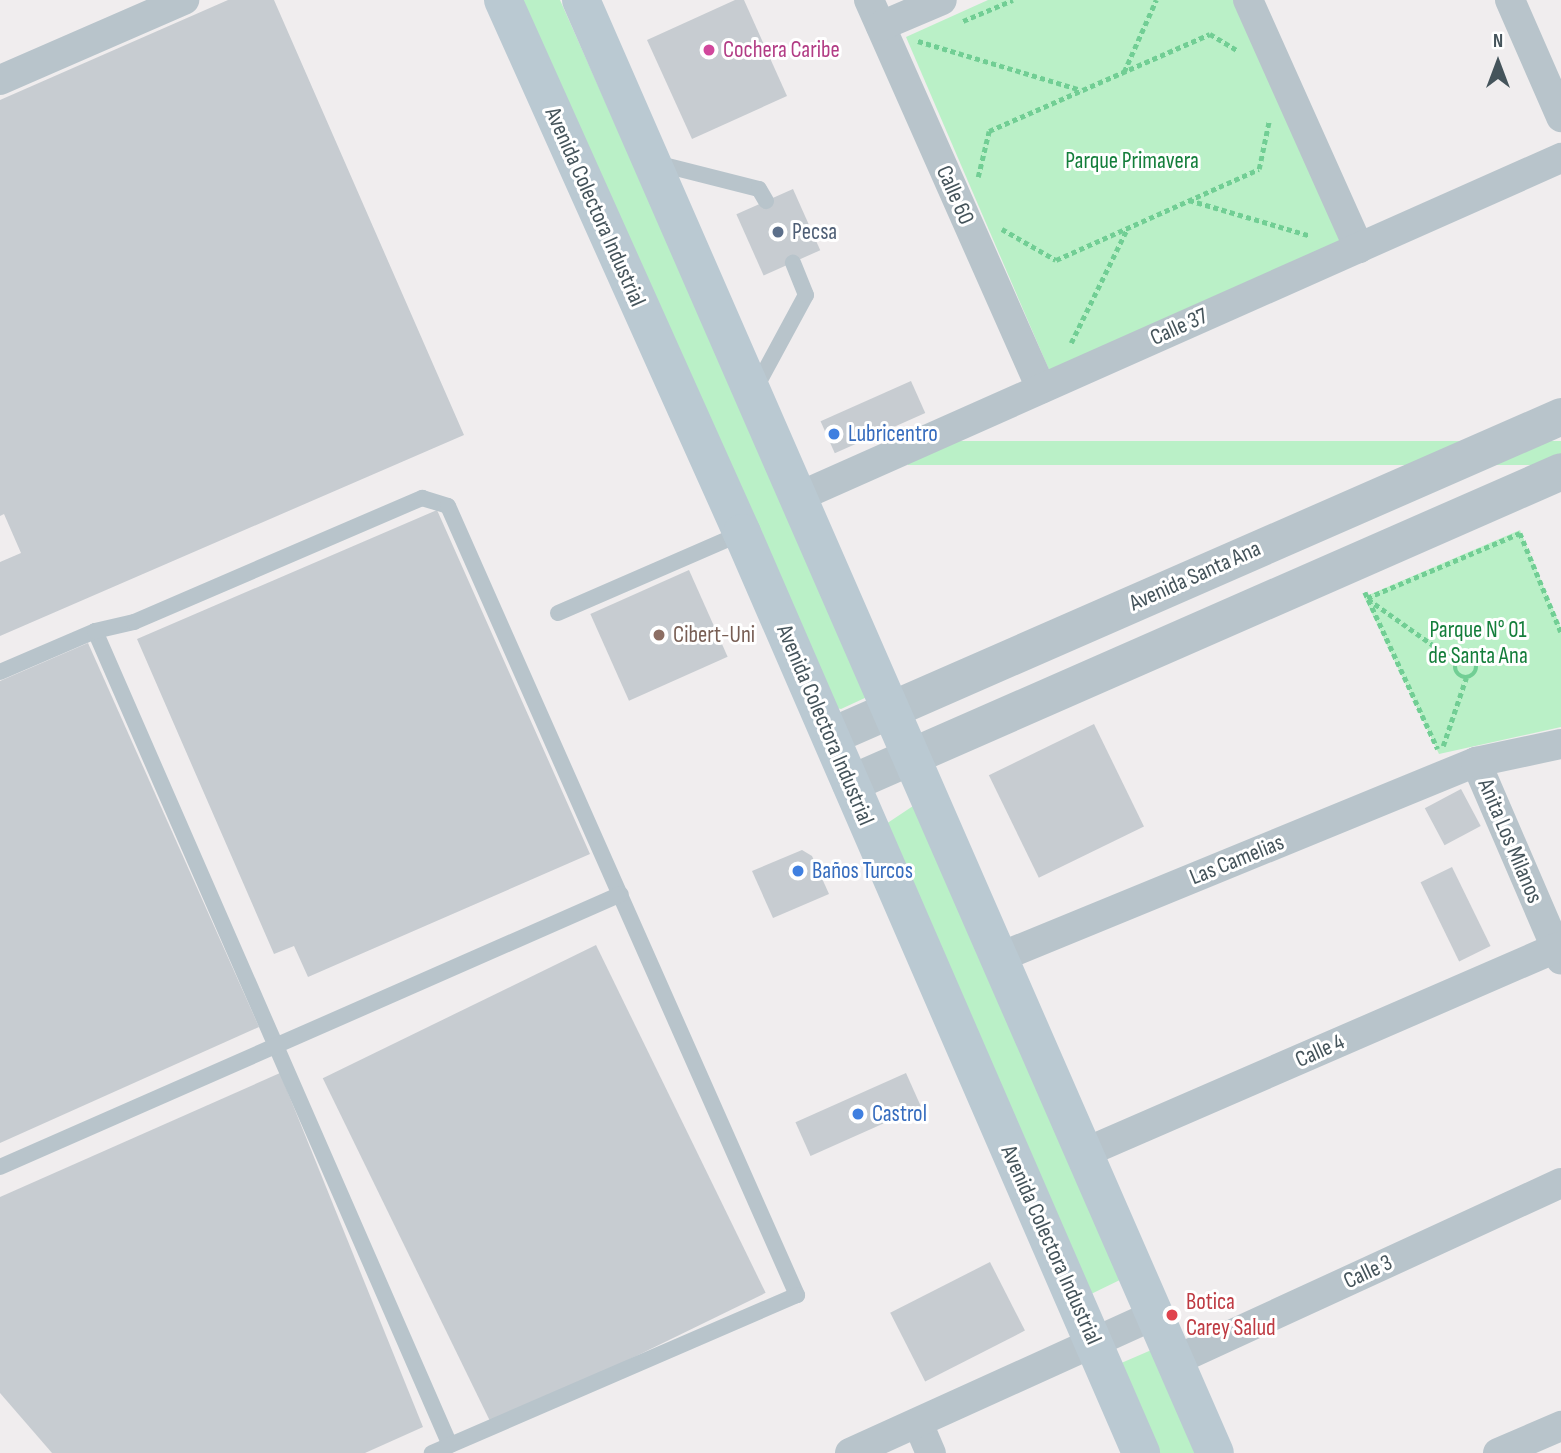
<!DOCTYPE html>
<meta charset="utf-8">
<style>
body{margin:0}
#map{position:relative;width:1561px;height:1453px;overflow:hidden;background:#f0edee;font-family:"Sofia Sans Condensed",sans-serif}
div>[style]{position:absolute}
.green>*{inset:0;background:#baf0c7;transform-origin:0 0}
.building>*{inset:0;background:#c7ccd1;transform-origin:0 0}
.path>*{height:4.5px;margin-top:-2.25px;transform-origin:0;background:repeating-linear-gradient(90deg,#71ce94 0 5px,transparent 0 8.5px)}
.path>.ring{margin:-2.25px;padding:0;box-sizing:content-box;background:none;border:4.5px solid #71ce94;border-radius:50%}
.service>*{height:16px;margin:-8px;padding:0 8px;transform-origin:8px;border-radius:8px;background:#b8c4cb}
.minor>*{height:30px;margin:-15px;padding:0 15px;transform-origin:15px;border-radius:15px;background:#b8c4cb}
.tertiary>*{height:37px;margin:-18.5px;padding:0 18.5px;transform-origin:18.5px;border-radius:18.5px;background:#b8c4cb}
.secondary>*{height:38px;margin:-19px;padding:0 19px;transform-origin:19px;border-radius:19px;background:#bac9d2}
.dots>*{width:19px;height:19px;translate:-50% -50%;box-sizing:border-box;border:4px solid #fff;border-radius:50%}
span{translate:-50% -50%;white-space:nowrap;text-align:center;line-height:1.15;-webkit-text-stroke:6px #fff;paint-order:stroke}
.hotel-label{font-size:23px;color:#b23c85}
.left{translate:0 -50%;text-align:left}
.park-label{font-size:23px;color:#147e3b}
.street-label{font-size:23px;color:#45545b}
.service-label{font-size:23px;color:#4e5e75}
.shop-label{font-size:23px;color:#366cbe}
.education-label{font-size:23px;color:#785e54}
.health-label{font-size:23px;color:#be3a42}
.north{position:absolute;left:1463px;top:28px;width:70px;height:70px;-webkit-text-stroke:5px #fff;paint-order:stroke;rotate:0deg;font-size:19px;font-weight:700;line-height:28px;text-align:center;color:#45545b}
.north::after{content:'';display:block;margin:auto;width:24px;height:32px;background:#45545b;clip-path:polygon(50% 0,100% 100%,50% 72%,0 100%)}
</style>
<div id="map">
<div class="green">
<div style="clip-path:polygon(522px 0,560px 0,867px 690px,867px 697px,841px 709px,836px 708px)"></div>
<div style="clip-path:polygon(988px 0,1235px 0,1343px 245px,1050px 372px,906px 37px)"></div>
<div style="left:1561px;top:441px;width:24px;height:653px;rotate:90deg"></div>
<div style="clip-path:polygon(1520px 530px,1561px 628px,1561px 727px,1439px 754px,1364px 597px)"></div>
<div style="clip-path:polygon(913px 806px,1126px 1277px,1089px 1295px,886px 824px)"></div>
<div style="clip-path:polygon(1156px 1348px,1201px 1453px,1157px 1453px,1119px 1364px)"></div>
</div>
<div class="building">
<div style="clip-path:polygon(228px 0,274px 0,464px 435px,0 636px,0 562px,21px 553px,4px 514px,0 516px,0 100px)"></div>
<div style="clip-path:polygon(735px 0,744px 0,787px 96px,692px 139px,647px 40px)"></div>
<div style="left:793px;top:189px;width:67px;height:62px;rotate:66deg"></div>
<div style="left:911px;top:381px;width:35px;height:99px;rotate:66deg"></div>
<div style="clip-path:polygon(437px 510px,590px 854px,308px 977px,294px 946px,274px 954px,137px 639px)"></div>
<div style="left:689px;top:570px;width:95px;height:108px;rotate:66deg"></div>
<div style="clip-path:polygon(88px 643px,259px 1027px,0 1143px,0 681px)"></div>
<div style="left:1094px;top:724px;width:114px;height:117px;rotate:64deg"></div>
<div style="left:1461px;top:789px;width:42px;height:41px;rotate:62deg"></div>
<div style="clip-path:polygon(802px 850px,812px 856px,829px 894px,773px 918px,752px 871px)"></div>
<div style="left:1452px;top:867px;width:88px;height:35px;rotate:64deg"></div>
<div style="left:596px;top:945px;width:387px;height:304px;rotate:64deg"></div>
<div style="clip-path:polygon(280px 1073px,423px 1427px,365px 1453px,52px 1453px,0 1393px,0 1197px)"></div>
<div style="left:906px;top:1073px;width:37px;height:121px;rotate:66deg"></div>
<div style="left:990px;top:1262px;width:77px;height:112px;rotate:63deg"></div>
</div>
<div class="path">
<div style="left:963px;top:21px;width:54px;rotate:-22.8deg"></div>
<div style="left:918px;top:41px;width:170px;rotate:16.7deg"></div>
<div style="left:1124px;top:72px;width:79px;rotate:-66deg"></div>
<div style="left:978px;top:177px;width:47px;rotate:-76.6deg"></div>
<div style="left:989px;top:131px;width:241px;rotate:-23.7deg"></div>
<div style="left:1210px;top:34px;width:33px;rotate:31deg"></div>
<div style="left:1189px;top:200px;width:127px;rotate:16.4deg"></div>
<div style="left:1002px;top:229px;width:62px;rotate:29.9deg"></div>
<div style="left:1056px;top:260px;width:222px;rotate:-24.1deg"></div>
<div style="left:1259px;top:169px;width:49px;rotate:-78.2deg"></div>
<div style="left:1071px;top:343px;width:127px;rotate:-63.8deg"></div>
<div style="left:1520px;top:533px;width:107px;rotate:67.5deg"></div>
<div style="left:1365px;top:592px;width:173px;rotate:65.1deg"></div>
<div style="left:1367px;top:598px;width:166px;rotate:-23deg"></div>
<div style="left:1368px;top:599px;width:109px;rotate:35.3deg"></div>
<div class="ring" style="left:1455px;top:656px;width:17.5px;height:17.5px"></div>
<div style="left:1477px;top:663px;width:17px;rotate:-28deg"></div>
<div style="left:1443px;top:746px;width:72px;rotate:-71.3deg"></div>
</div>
<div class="service">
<div style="left:656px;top:163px;width:106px;rotate:14.2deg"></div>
<div style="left:759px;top:189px;width:14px;rotate:60deg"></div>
<div style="left:754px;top:391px;width:109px;rotate:-61.6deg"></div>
<div style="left:806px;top:295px;width:35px;rotate:-112deg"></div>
<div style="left:558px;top:613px;width:201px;rotate:-23.5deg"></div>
<div style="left:95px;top:631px;width:888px;rotate:66.44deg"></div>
<div style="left:0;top:672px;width:103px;rotate:-23.3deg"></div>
<div style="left:95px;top:631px;width:40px;rotate:-13deg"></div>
<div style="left:134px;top:622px;width:314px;rotate:-23.3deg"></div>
<div style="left:422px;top:498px;width:27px;rotate:17deg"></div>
<div style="left:448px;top:506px;width:863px;rotate:66.14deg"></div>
<div style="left:797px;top:1295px;width:398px;rotate:156.6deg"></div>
<div style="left:0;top:1167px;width:678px;rotate:-23.73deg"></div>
</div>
<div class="minor">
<div style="left:869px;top:0;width:425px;rotate:66.1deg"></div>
<div style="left:1248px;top:0;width:272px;rotate:65.9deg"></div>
<div style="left:1510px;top:0;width:128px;rotate:66.4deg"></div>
<div style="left:881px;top:26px;width:66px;rotate:-23.1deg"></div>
<div style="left:0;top:80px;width:201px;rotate:-23.5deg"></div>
<div style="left:798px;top:497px;width:835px;rotate:-23.96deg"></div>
<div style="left:1476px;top:762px;width:215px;rotate:66.7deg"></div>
<div style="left:998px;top:958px;width:517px;rotate:-22.3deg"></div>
<div style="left:1476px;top:762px;width:87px;rotate:-12deg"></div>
<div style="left:1084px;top:1153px;width:515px;rotate:-23.48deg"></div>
<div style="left:1174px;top:1361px;width:426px;rotate:-24.7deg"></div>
<div style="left:918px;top:1423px;width:33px;rotate:67deg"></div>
<div style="left:850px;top:1453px;width:334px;rotate:-24.4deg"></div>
<div style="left:1498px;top:1453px;width:69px;rotate:-23.2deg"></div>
</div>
<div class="tertiary">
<div style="left:830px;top:736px;width:798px;rotate:-23.64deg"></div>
<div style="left:850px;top:783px;width:776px;rotate:-23.69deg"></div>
</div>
<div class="secondary">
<div style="left:503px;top:0;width:584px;rotate:65.85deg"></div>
<div style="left:742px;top:533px;width:1003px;rotate:66.55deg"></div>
<div style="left:581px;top:0;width:1585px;rotate:66.43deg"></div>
</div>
<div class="dots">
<div style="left:709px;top:50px;background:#d1479c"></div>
<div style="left:778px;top:232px;background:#5c6f8a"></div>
<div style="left:834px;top:434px;background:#3f7fe0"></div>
<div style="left:659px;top:635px;background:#8d6e63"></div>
<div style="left:798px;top:871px;background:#3f7fe0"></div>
<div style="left:858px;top:1114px;background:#3f7fe0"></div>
<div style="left:1172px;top:1315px;background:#e0444e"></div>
</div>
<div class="hotel-label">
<span class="left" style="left:723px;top:50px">Cochera Caribe</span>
</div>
<div class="park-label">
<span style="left:1132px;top:161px">Parque Primavera</span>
<span style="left:1478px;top:643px">Parque N° 01<br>de Santa Ana</span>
</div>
<div class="street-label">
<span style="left:955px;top:195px;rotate:66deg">Calle 60</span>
<span style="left:595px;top:207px;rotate:66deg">Avenida Colectora Industrial</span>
<span style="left:1179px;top:327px;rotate:-24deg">Calle 37</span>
<span style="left:1195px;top:576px;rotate:-24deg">Avenida Santa Ana</span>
<span style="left:825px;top:725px;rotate:67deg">Avenida Colectora Industrial</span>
<span style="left:1510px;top:841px;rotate:67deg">Anita Los Milanos</span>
<span style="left:1237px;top:860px;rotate:-22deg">Las Camelias</span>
<span style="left:1320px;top:1051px;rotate:-24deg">Calle 4</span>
<span style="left:1051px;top:1245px;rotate:66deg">Avenida Colectora Industrial</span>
<span style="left:1368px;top:1272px;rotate:-25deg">Calle 3</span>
</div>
<div class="service-label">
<span class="left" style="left:792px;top:232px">Pecsa</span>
</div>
<div class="shop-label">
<span class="left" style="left:848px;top:434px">Lubricentro</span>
<span class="left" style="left:812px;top:871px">Baños Turcos</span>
<span class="left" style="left:872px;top:1114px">Castrol</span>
</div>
<div class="education-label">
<span class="left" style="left:673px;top:635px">Cibert-Uni</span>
</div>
<div class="health-label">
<span class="left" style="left:1186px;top:1315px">Botica<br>Carey Salud</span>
</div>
<div class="north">N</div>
</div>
